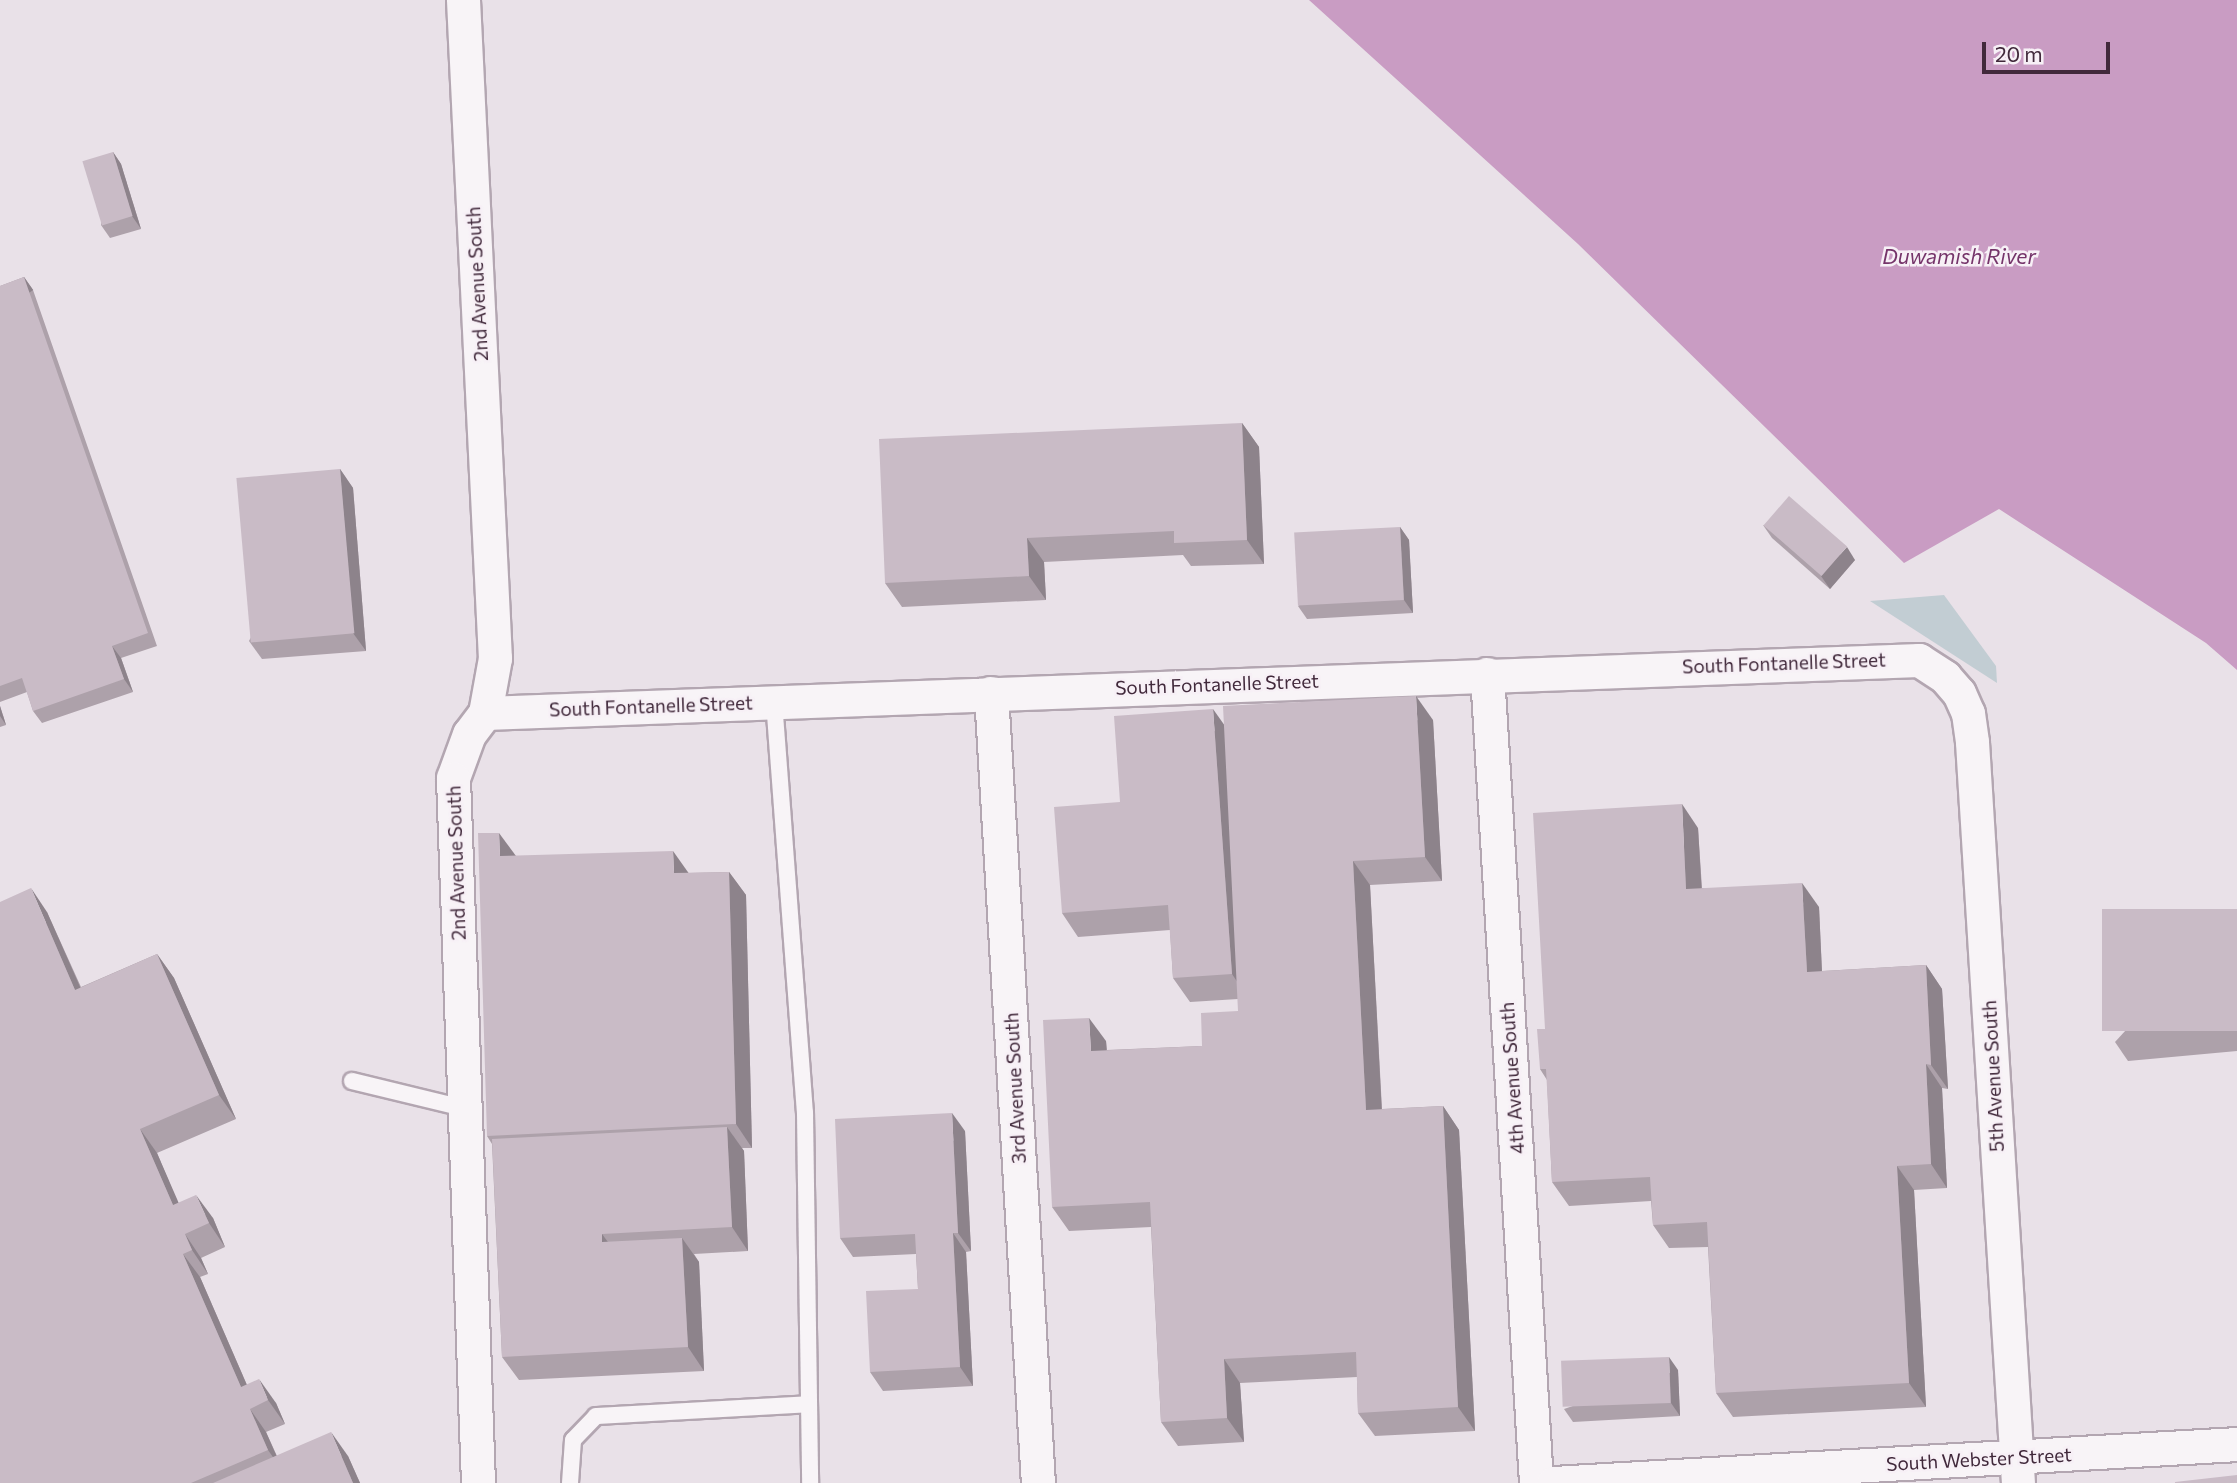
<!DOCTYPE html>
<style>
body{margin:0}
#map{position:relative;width:2237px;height:1483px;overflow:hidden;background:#e9e1e8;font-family:Commissioner,sans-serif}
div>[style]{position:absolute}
.green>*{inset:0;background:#c2cdd3}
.water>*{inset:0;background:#c99cc3}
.roads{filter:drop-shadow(2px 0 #b3a6b1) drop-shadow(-2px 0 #b3a6b1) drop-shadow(0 2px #b3a6b1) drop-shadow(0 -2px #b3a6b1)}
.service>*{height:16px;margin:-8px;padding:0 8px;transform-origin:8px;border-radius:8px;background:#f8f4f7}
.minor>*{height:33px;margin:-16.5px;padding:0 16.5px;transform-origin:16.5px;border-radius:16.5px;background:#f8f4f7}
.wall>*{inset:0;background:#ada1aa}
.shaded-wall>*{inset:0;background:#8d838b;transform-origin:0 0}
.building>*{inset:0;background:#c9bbc6;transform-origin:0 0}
span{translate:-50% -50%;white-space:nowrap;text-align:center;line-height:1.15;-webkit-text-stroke:5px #f7f0f6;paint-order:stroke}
.street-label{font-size:19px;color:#41293b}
.water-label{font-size:21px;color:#75346a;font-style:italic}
.scale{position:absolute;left:1982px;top:42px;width:128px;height:32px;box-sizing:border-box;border:4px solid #41293b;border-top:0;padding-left:9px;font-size:21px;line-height:24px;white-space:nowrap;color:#41293b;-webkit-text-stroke:5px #f7f0f6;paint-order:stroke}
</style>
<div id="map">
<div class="green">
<div style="clip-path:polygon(1944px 595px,1996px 666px,1997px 683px,1870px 601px)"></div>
</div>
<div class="water">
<div style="clip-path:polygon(1309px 0,2237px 0,2237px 670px,2206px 643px,1999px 509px,1904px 563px,1578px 244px)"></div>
</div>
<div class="roads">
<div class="service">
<div style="left:774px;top:701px;width:413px;rotate:85.7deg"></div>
<div style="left:805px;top:1113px;width:370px;rotate:89.2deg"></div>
<div style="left:352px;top:1081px;width:115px;rotate:13.6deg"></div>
<div style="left:570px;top:1483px;width:43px;rotate:-86deg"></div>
<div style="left:573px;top:1440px;width:33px;rotate:-46deg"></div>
<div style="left:596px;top:1416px;width:213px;rotate:-3.2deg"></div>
</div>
<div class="minor">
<div style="left:463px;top:0;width:659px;rotate:87.22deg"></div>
<div style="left:495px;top:658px;width:56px;rotate:100.3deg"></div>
<div style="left:485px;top:713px;width:26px;rotate:127deg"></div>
<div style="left:469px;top:734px;width:47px;rotate:110deg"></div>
<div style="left:453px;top:778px;width:705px;rotate:87.97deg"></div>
<div style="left:1487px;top:674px;width:810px;rotate:86.53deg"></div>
<div style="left:991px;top:693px;width:791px;rotate:86.6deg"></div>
<div style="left:485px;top:713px;width:1435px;rotate:-2.12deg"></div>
<div style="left:1919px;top:660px;width:31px;rotate:33deg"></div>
<div style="left:1945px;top:677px;width:21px;rotate:49deg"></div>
<div style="left:1959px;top:693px;width:22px;rotate:66deg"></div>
<div style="left:1968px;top:713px;width:29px;rotate:82deg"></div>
<div style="left:1972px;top:742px;width:742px;rotate:86.45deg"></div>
<div style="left:1553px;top:1483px;width:685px;rotate:-3.26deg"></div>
</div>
</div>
<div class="wall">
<div style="clip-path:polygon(113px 152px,121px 164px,141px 229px,110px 238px,101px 225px)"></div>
<div style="clip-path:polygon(24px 277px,33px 290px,157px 646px,121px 658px,133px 692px,42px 723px,33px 711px,27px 692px,0 702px,0 286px)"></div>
<div style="clip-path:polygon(1242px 423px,1259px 447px,1264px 564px,1191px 566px,1183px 555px,1044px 562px,1046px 600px,902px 607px,885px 583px)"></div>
<div style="clip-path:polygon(340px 469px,353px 488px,366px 651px,262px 659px,249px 641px)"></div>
<div style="clip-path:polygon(1763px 525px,1855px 560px,1830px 589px,1772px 538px)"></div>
<div style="clip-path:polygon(1400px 527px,1409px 540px,1413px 613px,1307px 619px,1298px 606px)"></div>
<div style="clip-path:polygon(0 706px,6px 725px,0 727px)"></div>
<div style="clip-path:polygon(1433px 720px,1442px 881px,1370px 885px,1382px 1109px,1443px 1106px,1459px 1130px,1475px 1431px,1375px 1436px,1358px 1413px,1357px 1377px,1240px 1383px,1244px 1442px,1178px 1446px,1161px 1422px,1151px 1227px,1069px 1231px,1052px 1207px,1106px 1041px,1107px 1050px,1202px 1046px,1238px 1011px,1238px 999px,1190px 1002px,1173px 978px,1170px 930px,1078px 937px,1062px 913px,1120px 802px,1224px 724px)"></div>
<div style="clip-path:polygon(1698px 828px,1702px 888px,1819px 907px,1822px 971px,1926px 965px,1942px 989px,1948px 1089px,1942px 1088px,1947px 1188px,1914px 1190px,1926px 1407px,1733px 1417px,1716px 1393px,1708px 1247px,1669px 1248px,1653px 1225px,1651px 1201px,1569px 1206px,1552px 1182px,1547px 1080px,1540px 1069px,1545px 1029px)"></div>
<div style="clip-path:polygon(515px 856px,689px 873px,729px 872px,746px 895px,752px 1148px,742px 1148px,744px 1151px,748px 1251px,694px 1254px,699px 1262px,704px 1371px,519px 1380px,502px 1357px,492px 1144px,487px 1136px)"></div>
<div style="clip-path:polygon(2237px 909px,2237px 1051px,2128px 1061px,2115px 1042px)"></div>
<div style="clip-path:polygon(47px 912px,81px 987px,157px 954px,174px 978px,236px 1119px,157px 1153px,178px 1203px,213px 1218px,225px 1247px,201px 1258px,208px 1274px,200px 1277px,247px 1385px,276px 1403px,285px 1424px,266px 1432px,277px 1456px,348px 1456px,360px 1483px,0 1483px)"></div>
<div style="clip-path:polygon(965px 1131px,971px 1251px,966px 1252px,973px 1386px,883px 1391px,870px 1372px,918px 1289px,916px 1254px,853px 1257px,840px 1238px)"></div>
<div style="clip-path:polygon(1678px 1370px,1680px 1416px,1573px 1422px,1564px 1409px)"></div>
</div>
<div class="shaded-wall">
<div style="clip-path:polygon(113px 152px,121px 164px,141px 229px,132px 216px)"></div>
<div style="left:24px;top:277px;width:16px;height:377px;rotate:55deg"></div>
<div style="clip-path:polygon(1242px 423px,1259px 447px,1264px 564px,1247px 540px)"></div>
<div style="clip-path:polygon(340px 469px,353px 488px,366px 651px,353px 633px)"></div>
<div style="clip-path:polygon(1400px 527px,1409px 540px,1413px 613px,1404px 600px)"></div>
<div style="clip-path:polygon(1027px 538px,1044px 562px,1046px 600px,1029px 576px)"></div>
<div style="clip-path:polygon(1847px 547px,1855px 560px,1830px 589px,1821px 576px)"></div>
<div style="clip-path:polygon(112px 646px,121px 658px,133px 692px,124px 679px)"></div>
<div style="clip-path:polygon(1416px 696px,1433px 720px,1442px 881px,1425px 857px)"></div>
<div style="clip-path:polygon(0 706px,6px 725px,0 716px)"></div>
<div style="clip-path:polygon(1213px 709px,1230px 733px,1248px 998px,1232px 974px)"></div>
<div style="clip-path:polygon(1682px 804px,1698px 828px,1703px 913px,1686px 889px)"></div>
<div style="clip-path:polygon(499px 833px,516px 856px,500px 856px)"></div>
<div style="clip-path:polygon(673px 851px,690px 875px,674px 873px)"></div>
<div style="clip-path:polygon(1353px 861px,1370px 885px,1383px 1134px,1366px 1110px)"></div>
<div style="clip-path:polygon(729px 872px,746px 895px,752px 1148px,736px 1124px)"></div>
<div style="clip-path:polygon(1802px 883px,1819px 907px,1823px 996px,1807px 972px)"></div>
<div style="clip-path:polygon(31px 888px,47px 912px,92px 1014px,75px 990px)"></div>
<div style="clip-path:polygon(157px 954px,174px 978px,236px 1119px,219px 1095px)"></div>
<div style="clip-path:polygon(1926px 965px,1942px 989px,1948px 1089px,1931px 1065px)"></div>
<div style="clip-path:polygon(1089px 1018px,1106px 1041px,1108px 1075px,1091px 1051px)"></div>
<div style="clip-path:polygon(1926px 1064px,1942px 1088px,1947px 1188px,1931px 1164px)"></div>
<div style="clip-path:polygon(1443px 1106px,1459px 1130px,1475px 1431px,1458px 1407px)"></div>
<div style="clip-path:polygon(952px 1113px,965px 1131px,971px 1251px,958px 1233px)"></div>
<div style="clip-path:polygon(727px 1127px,744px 1151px,748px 1251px,732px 1227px)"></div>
<div style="clip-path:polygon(140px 1129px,157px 1153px,190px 1229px,173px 1205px)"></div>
<div style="clip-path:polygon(1897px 1166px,1914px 1190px,1926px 1407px,1909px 1383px)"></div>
<div style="clip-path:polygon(196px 1195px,213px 1218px,225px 1247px,209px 1223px)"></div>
<div style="clip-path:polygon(953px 1233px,966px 1252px,973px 1386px,960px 1367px)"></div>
<div style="clip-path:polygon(185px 1234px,201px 1258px,208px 1274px,192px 1250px)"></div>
<div style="clip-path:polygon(602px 1234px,619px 1257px,602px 1242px)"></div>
<div style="clip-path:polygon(682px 1238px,699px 1262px,704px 1371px,688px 1347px)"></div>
<div style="clip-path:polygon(183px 1254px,200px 1277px,256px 1406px,241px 1387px)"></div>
<div style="clip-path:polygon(1669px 1357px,1678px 1370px,1680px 1416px,1671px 1403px)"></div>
<div style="clip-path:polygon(1224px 1359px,1240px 1383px,1244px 1442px,1227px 1418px)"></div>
<div style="clip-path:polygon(259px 1379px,276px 1403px,285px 1424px,268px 1400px)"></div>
<div style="clip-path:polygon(250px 1409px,266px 1432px,284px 1473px,268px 1450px)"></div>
<div style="clip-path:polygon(331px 1432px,348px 1456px,360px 1483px,353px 1483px)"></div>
</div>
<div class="building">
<div style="left:113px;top:152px;width:67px;height:32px;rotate:73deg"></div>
<div style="clip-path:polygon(24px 277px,148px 633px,112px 646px,124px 679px,33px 711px,22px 678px,0 686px,0 286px)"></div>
<div style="clip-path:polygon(1242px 423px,1247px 540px,1174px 543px,1174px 531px,1027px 538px,1029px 576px,885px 583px,879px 439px)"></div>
<div style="left:340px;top:469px;width:165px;height:104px;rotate:85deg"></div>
<div style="left:1789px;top:496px;width:77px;height:39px;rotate:41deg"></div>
<div style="left:1400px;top:527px;width:73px;height:106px;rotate:87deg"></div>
<div style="clip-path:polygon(1416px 696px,1425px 857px,1353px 861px,1366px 1110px,1443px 1106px,1458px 1407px,1358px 1413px,1356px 1352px,1224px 1359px,1227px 1418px,1161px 1422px,1150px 1202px,1052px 1207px,1043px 1020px,1089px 1018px,1091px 1051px,1202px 1046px,1201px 1013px,1238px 1011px,1223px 706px)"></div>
<div style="clip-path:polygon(1213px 709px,1232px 974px,1173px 978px,1168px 905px,1062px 913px,1054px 807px,1120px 802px,1114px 716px)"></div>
<div style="clip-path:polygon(1682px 804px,1686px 889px,1802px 883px,1807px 972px,1926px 965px,1931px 1065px,1926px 1064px,1931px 1164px,1897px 1166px,1909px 1383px,1716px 1393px,1707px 1222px,1653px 1225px,1650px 1177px,1552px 1182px,1546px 1069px,1540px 1069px,1537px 1029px,1545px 1029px,1533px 813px)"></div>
<div style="clip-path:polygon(478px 833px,499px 833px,500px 856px,673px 851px,674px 873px,729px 872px,736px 1124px,487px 1136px)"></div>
<div style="clip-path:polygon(31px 888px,75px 990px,157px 954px,219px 1095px,140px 1129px,173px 1205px,196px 1195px,209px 1223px,185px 1234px,192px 1250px,183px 1254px,241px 1387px,259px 1379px,268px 1400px,250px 1409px,268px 1450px,191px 1483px,0 1483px,0 902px)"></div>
<div style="left:2237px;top:909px;width:122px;height:135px;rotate:90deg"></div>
<div style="clip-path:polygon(952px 1113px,958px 1233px,953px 1233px,960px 1367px,870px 1372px,866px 1291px,918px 1289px,915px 1234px,840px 1238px,835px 1119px)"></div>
<div style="clip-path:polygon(727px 1127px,732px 1227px,602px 1234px,602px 1242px,682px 1238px,688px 1347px,502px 1357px,492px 1139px)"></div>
<div style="left:1669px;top:1357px;width:46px;height:108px;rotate:88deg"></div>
<div style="clip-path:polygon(331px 1432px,353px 1483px,213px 1483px)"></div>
<div style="clip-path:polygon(2237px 1475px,2237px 1483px,2175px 1483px,2175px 1482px)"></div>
</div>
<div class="street-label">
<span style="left:477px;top:284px;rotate:-93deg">2nd Avenue South</span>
<span style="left:1784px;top:663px;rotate:-2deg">South Fontanelle Street</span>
<span style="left:1217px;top:684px;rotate:-2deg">South Fontanelle Street</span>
<span style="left:651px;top:706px;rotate:-2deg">South Fontanelle Street</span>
<span style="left:456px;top:863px;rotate:-92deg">2nd Avenue South</span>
<span style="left:1993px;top:1076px;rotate:-93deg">5th Avenue South</span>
<span style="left:1512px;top:1078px;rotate:-94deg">4th Avenue South</span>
<span style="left:1015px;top:1088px;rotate:-93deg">3rd Avenue South</span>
<span style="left:1979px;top:1459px;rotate:-3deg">South Webster Street</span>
</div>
<div class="water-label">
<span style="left:1959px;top:256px">Duwamish River</span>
</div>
<div class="scale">20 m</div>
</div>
